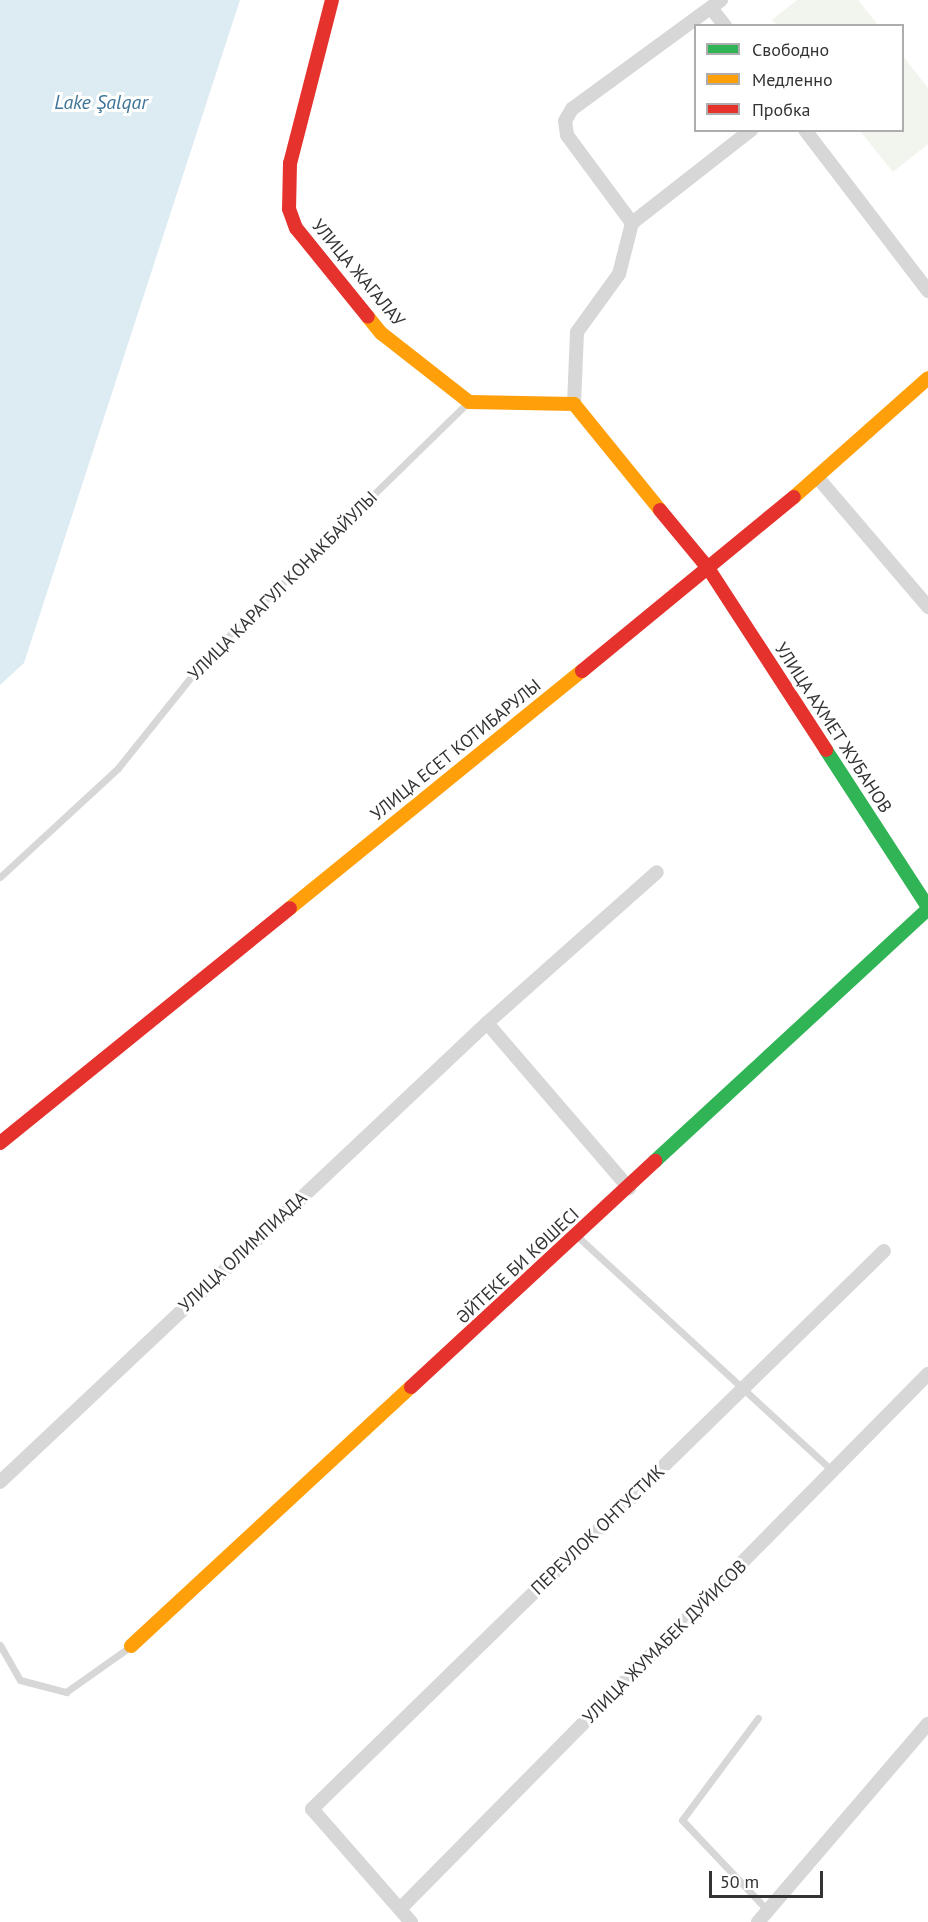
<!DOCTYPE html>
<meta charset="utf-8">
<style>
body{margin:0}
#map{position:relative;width:928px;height:1922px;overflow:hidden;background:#fff;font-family:"PT Sans",sans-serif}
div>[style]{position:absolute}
.green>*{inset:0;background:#f1f5ed}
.water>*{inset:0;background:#ddebf3}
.lane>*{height:7px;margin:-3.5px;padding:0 3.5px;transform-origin:3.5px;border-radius:3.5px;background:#d7d7d7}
.street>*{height:14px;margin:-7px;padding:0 7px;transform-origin:7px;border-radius:7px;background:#d7d7d7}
.fast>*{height:14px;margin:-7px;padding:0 7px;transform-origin:7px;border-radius:7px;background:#30b455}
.slow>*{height:14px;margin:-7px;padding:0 7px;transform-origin:7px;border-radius:7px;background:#ff9f0a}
.jam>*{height:14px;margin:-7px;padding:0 7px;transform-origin:7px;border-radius:7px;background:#e5322d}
span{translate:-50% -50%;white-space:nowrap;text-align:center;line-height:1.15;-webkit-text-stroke:6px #fff;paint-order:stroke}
.street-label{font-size:18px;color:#333}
.water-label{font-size:20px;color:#3f7597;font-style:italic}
.legend{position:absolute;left:694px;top:24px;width:210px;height:108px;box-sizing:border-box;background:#fff;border:2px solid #adadad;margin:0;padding:8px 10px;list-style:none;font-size:18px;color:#333}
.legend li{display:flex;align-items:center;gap:12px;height:30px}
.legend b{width:30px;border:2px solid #adadad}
.scale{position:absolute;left:709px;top:1871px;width:114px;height:27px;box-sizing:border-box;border:3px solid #333;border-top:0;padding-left:8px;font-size:18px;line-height:21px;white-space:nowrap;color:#333;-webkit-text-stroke:4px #fff;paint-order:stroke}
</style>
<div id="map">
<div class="green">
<div style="clip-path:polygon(797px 0,858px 0,878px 25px,777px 25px,772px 20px)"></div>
<div style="clip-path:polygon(903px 56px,928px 88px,928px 144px,893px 172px,860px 131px,902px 130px)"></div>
</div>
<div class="water">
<div style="clip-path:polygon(0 0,240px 0,24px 663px,0 685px)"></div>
</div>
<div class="lane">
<div style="left:0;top:877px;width:161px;rotate:-42.7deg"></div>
<div style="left:118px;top:768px;width:141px;rotate:-51.3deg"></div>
<div style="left:206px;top:658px;width:365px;rotate:-44.3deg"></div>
<div style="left:577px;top:1236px;width:349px;rotate:42.6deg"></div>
<div style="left:0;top:1645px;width:40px;rotate:60.3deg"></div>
<div style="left:20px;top:1680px;width:48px;rotate:14.6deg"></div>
<div style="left:66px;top:1692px;width:80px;rotate:-35.3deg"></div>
<div style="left:758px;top:1718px;width:127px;rotate:126.7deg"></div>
<div style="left:682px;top:1820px;width:125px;rotate:46.6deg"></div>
</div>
<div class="street">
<div style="left:711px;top:8px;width:23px;rotate:52deg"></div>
<div style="left:805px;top:130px;width:203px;rotate:52.6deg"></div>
<div style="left:632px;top:223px;width:109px;rotate:-126.5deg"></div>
<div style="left:567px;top:135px;width:14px;rotate:-98deg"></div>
<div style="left:565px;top:121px;width:14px;rotate:-60deg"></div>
<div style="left:572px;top:109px;width:185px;rotate:-36.2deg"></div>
<div style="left:574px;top:404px;width:72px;rotate:-87.6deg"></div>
<div style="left:577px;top:332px;width:72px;rotate:-54.1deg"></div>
<div style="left:619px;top:274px;width:53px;rotate:-75.7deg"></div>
<div style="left:632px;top:223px;width:151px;rotate:-38deg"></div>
<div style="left:818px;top:478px;width:170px;rotate:49.5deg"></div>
<div style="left:487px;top:1023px;width:227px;rotate:-41.6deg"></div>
<div style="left:0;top:1482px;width:669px;rotate:-43.3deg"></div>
<div style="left:487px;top:1023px;width:218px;rotate:49.3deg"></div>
<div style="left:400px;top:1909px;width:752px;rotate:-45.38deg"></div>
<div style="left:411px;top:1922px;width:150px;rotate:-131.2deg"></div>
<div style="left:312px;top:1809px;width:799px;rotate:-44.29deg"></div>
<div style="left:758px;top:1922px;width:261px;rotate:-49.4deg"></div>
</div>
<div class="fast">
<div style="left:826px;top:750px;width:187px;rotate:57deg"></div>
<div style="left:655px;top:1161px;width:372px;rotate:-42.7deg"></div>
</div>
<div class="slow">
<div style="left:368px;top:317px;width:21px;rotate:51deg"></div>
<div style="left:381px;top:333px;width:112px;rotate:38.1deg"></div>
<div style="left:469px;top:402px;width:105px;rotate:1.1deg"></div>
<div style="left:574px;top:404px;width:136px;rotate:50.9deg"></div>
<div style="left:794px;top:497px;width:179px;rotate:-41.6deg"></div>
<div style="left:290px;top:908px;width:376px;rotate:-39.1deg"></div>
<div style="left:131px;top:1646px;width:381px;rotate:-42.8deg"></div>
</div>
<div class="jam">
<div style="left:332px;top:0;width:168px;rotate:104.4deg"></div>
<div style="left:290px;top:163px;width:46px;rotate:91.2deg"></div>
<div style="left:289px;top:209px;width:20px;rotate:70deg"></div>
<div style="left:296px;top:228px;width:114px;rotate:51deg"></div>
<div style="left:660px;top:510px;width:75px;rotate:50.4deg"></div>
<div style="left:708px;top:568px;width:217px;rotate:57deg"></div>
<div style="left:582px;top:671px;width:274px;rotate:-39.4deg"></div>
<div style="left:0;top:1143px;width:373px;rotate:-39deg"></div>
<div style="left:411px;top:1387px;width:333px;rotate:-42.8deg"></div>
</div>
<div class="street-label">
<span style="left:358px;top:273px;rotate:50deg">УЛИЦА ЖАГАЛАУ</span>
<span style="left:283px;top:586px;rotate:-45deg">УЛИЦА КАРАГУЛ КОНАКБАЙУЛЫ</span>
<span style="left:833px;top:728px;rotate:57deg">УЛИЦА АХМЕТ ЖУБАНОВ</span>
<span style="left:456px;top:750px;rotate:-39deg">УЛИЦА ЕСЕТ КОТИБАРУЛЫ</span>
<span style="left:243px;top:1252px;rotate:-43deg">УЛИЦА ОЛИМПИАДА</span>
<span style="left:518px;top:1266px;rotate:-43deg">ӘЙТЕКЕ БИ КӨШЕСІ</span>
<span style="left:598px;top:1530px;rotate:-44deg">ПЕРЕУЛОК ОНТУСТИК</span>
<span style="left:665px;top:1642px;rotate:-45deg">УЛИЦА ЖУМАБЕК ДУЙИСОВ</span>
</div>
<div class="water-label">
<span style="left:101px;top:102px">Lake Şalqar</span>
</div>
<ul class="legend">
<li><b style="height:8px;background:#30b455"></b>Свободно</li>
<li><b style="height:8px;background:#ff9f0a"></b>Медленно</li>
<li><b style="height:8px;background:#e5322d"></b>Пробка</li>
</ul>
<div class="scale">50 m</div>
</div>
